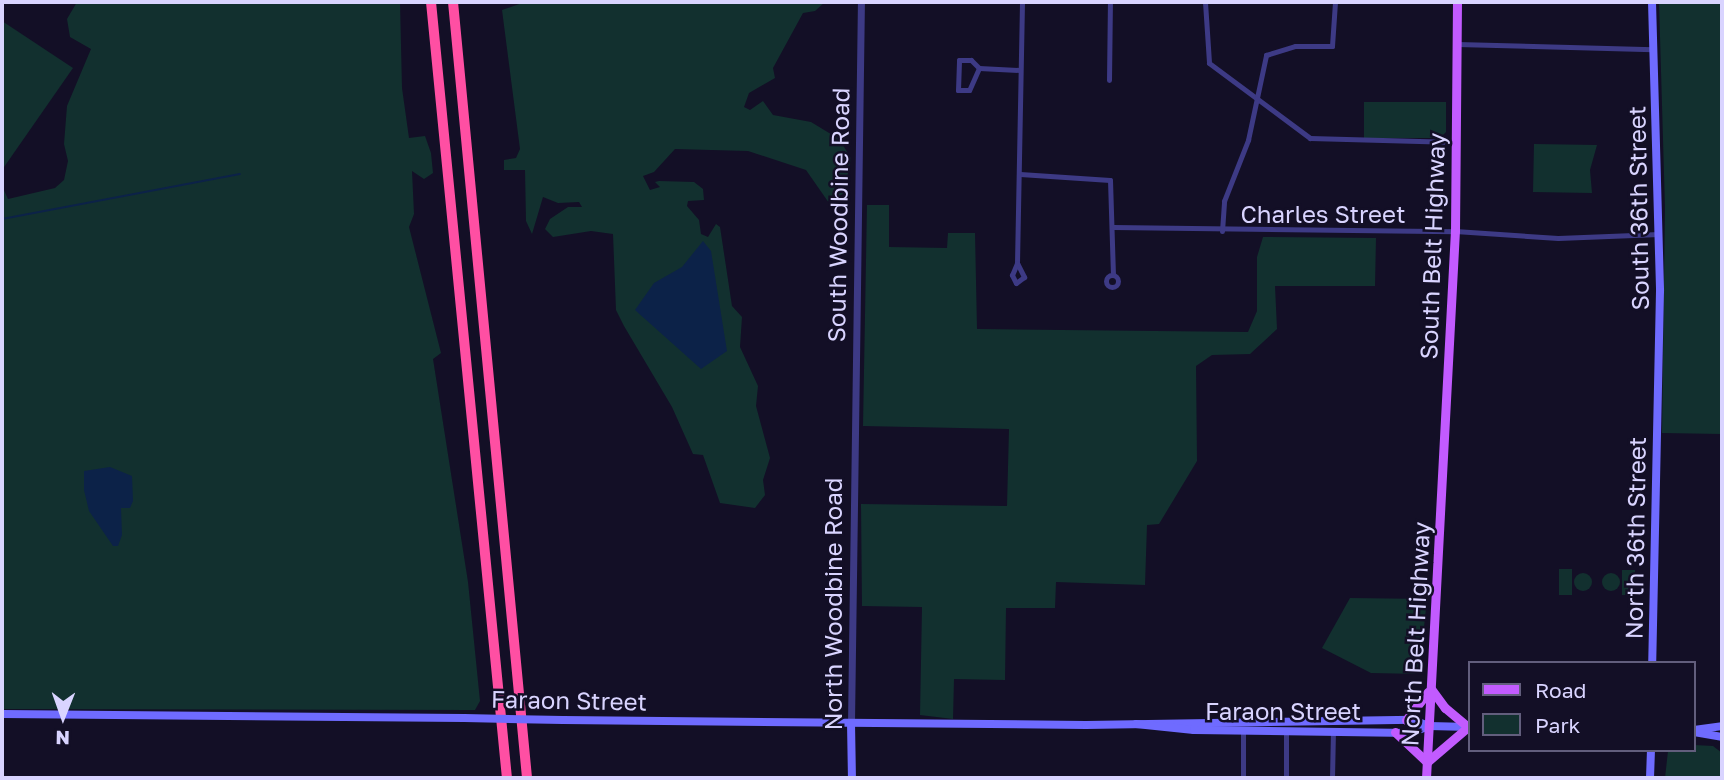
<!DOCTYPE html>
<style>
body{margin:0}
#map{position:relative;width:1724px;height:780px;overflow:hidden;background:#130f26;font-family:"Golos Text",sans-serif}
div>[style]{position:absolute}
.green>*{inset:0;background:#12302f;transform-origin:0 0}
.round{border-radius:50%}
.water>*{inset:0;background:#0c2248}
.stream>*{height:2px;margin:-1px;padding:0 1px;transform-origin:1px;border-radius:1px;background:#0c2248}
.minor>*{height:5px;margin:-2.5px;padding:0 2.5px;transform-origin:2.5px;border-radius:2.5px;background:#3d3a85}
.minor>.ring{margin:-2.5px;padding:0;box-sizing:content-box;background:none;border:5px solid #3d3a85;border-radius:50%}
.tertiary>*{height:7px;margin:-3.5px;padding:0 3.5px;transform-origin:3.5px;border-radius:3.5px;background:#3d3a85}
.secondary>*{height:8px;margin:-4px;padding:0 4px;transform-origin:4px;border-radius:4px;background:#6f6bff}
.primary>*{height:9px;margin:-4.5px;padding:0 4.5px;transform-origin:4.5px;border-radius:4.5px;background:#c25bff}
.motorway>*{height:10px;margin:-5px;padding:0 5px;transform-origin:5px;border-radius:5px;background:#ff4fa3}
.secondary-bridge>*{height:8px;margin:-4px;padding:0 4px;transform-origin:4px;border-radius:4px;background:#6f6bff}
span{translate:-50% -50%;white-space:nowrap;text-align:center;line-height:1.15;-webkit-text-stroke:5px #130f26;paint-order:stroke}
.street-label{font-size:24px;color:#d9d4ff}
.frame{position:absolute;inset:0;border:4px solid #d9d4ff;pointer-events:none}
.legend{position:absolute;left:1468px;top:661px;width:228px;height:91px;box-sizing:border-box;background:#130f26;border:2px solid #625e7d;margin:0;padding:9px 12px;list-style:none;font-size:21px;color:#d9d4ff}
.legend li{display:flex;align-items:center;gap:14px;height:35px}
.legend b{width:35px;border:2px solid #625e7d}
.north{position:absolute;left:28px;top:682px;width:70px;height:70px;-webkit-text-stroke:5px #130f26;paint-order:stroke;rotate:181deg;font-size:19px;font-weight:700;line-height:28px;text-align:center;color:#d9d4ff}
.north::after{content:'';display:block;margin:auto;width:24px;height:32px;background:#d9d4ff;clip-path:polygon(50% 0,100% 100%,50% 72%,0 100%)}
</style>
<div id="map">
<div class="green">
<div style="clip-path:polygon(77px 2px,400px 2px,402px 88px,409px 138px,425px 136px,431px 153px,433px 173px,424px 179px,412px 171px,414px 214px,409px 227px,441px 353px,433px 359px,468px 582px,480px 701px,475px 710px,2px 709px,2px 186px,8px 199px,55px 188px,64px 180px,68px 161px,64px 144px,67px 106px,91px 49px,70px 37px,67px 19px)"></div>
<div style="clip-path:polygon(525px 2px,825px 2px,815px 11px,803px 13px,773px 68px,775px 78px,749px 93px,744px 107px,750px 110px,763px 101px,773px 115px,811px 122px,839px 139px,851px 158px,844px 193px,829px 203px,806px 170px,748px 151px,675px 149px,654px 172px,643px 176px,650px 190px,660px 187px,655px 182px,659px 181px,694px 182px,703px 189px,704px 200px,688px 201px,687px 206px,699px 220px,701px 234px,708px 237px,716px 224px,720px 227px,732px 306px,742px 317px,740px 347px,758px 386px,756px 406px,770px 458px,763px 480px,765px 495px,755px 508px,720px 503px,703px 455px,693px 454px,672px 407px,624px 326px,616px 310px,613px 234px,591px 231px,553px 237px,545px 229px,550px 219px,568px 207px,582px 207px,579px 202px,558px 203px,543px 197px,532px 234px,526px 221px,525px 170px,504px 170px,504px 160px,516px 158px,520px 149px,502px 10px)"></div>
<div style="clip-path:polygon(1659px 2px,1722px 2px,1722px 434px,1662px 433px,1665px 208px)"></div>
<div style="clip-path:polygon(2px 21px,73px 68px,2px 170px)"></div>
<div style="clip-path:polygon(1364px 102px,1446px 102px,1446px 132px,1440px 138px,1364px 138px)"></div>
<div style="clip-path:polygon(1534px 144px,1597px 145px,1590px 170px,1592px 193px,1533px 192px)"></div>
<div style="clip-path:polygon(867px 205px,889px 205px,889px 247px,947px 248px,948px 233px,975px 233px,977px 329px,1248px 332px,1257px 311px,1257px 257px,1263px 237px,1376px 238px,1375px 286px,1275px 286px,1277px 329px,1250px 354px,1212px 355px,1196px 366px,1197px 461px,1159px 524px,1147px 525px,1145px 585px,1056px 582px,1055px 608px,1006px 608px,1005px 680px,954px 679px,953px 719px,920px 715px,922px 607px,862px 606px,861px 504px,1007px 506px,1009px 429px,863px 426px)"></div>
<div style="left:1559px;top:569px;width:13px;height:26px"></div>
<div style="left:1622px;top:570px;width:13px;height:25px"></div>
<div class="round" style="left:1602px;top:573px;width:18px;height:18px"></div>
<div class="round" style="left:1574px;top:573px;width:18px;height:18px"></div>
<div style="clip-path:polygon(1350px 598px,1427px 599px,1419px 674px,1371px 673px,1322px 648px)"></div>
<div style="clip-path:polygon(1694px 745px,1713px 746px,1722px 753px,1722px 778px,1665px 778px,1668px 751px,1694px 750px)"></div>
</div>
<div class="water">
<div style="clip-path:polygon(703px 241px,711px 251px,727px 351px,701px 369px,635px 310px,654px 283px,682px 267px)"></div>
<div style="clip-path:polygon(110px 467px,132px 476px,133px 501px,130px 508px,121px 508px,122px 535px,118px 546px,113px 546px,89px 511px,84px 490px,84px 471px)"></div>
</div>
<div class="stream">
<div style="left:2px;top:219px;width:242px;rotate:-10.7deg"></div>
</div>
<div class="minor">
<div style="left:1205px;top:2px;width:61px;rotate:86.2deg"></div>
<div style="left:1209px;top:63px;width:126px;rotate:36.6deg"></div>
<div style="left:1310px;top:138px;width:145px;rotate:1.6deg"></div>
<div style="left:1457px;top:44px;width:196px;rotate:1.5deg"></div>
<div style="left:959px;top:60px;width:12px"></div>
<div style="left:971px;top:60px;width:11px;rotate:45deg"></div>
<div style="left:979px;top:68px;width:24px;rotate:114deg"></div>
<div style="left:969px;top:90px;width:11px;rotate:180deg"></div>
<div style="left:958px;top:90px;width:30px;rotate:-88deg"></div>
<div style="left:979px;top:68px;width:41px;rotate:2.8deg"></div>
<div style="left:1109px;top:80px;width:78px;rotate:-89.3deg"></div>
<div style="left:1020px;top:174px;width:90px;rotate:3.8deg"></div>
<div style="left:1110px;top:180px;width:95px;rotate:88.2deg"></div>
<div style="left:1113px;top:227px;width:342px;rotate:0.7deg"></div>
<div style="left:1455px;top:231px;width:103px;rotate:3.9deg"></div>
<div style="left:1558px;top:238px;width:101px;rotate:-2.3deg"></div>
<div style="left:1222px;top:231px;width:30px;rotate:-86deg"></div>
<div style="left:1224px;top:201px;width:66px;rotate:-68.5deg"></div>
<div style="left:1248px;top:140px;width:87px;rotate:-78deg"></div>
<div style="left:1266px;top:55px;width:30px;rotate:-17deg"></div>
<div style="left:1295px;top:46px;width:37px"></div>
<div style="left:1332px;top:46px;width:44px;rotate:-86.1deg"></div>
<div style="left:1017px;top:263px;width:261px;rotate:-88.9deg"></div>
<div style="left:1017px;top:263px;width:16px;rotate:63deg"></div>
<div style="left:1024px;top:277px;width:10px;rotate:143deg"></div>
<div style="left:1016px;top:283px;width:9px;rotate:-117deg"></div>
<div style="left:1012px;top:275px;width:13px;rotate:-67deg"></div>
<div class="ring" style="left:1106px;top:275px;width:7px;height:7px"></div>
<div style="left:1286px;top:731px;width:47px;rotate:90deg"></div>
<div style="left:1243px;top:778px;width:47px;rotate:-90deg"></div>
<div style="left:1332px;top:778px;width:48px;rotate:-88.8deg"></div>
</div>
<div class="tertiary">
<div style="left:851px;top:723px;width:721px;rotate:-89.21deg"></div>
</div>
<div class="secondary">
<div style="left:1652px;top:2px;width:289px;rotate:88.4deg"></div>
<div style="left:1660px;top:291px;width:372px;rotate:91.2deg"></div>
<div style="left:2px;top:714px;width:462px;rotate:0.5deg"></div>
<div style="left:563px;top:720px;width:523px;rotate:0.55deg"></div>
<div style="left:1086px;top:725px;width:327px;rotate:-0.9deg"></div>
<div style="left:1413px;top:720px;width:17px;rotate:21deg"></div>
<div style="left:1429px;top:726px;width:41px;rotate:1.4deg"></div>
<div style="left:851px;top:723px;width:55px;rotate:89deg"></div>
<div style="left:1136px;top:724px;width:58px;rotate:5.9deg"></div>
<div style="left:1194px;top:730px;width:216px;rotate:0.8deg"></div>
<div style="left:1410px;top:733px;width:20px;rotate:-20deg"></div>
<div style="left:1694px;top:730px;width:28px;rotate:-8deg"></div>
<div style="left:1694px;top:732px;width:28px;rotate:10deg"></div>
<div style="left:1650px;top:778px;width:28px;rotate:-88deg"></div>
</div>
<div class="primary">
<div style="left:1406px;top:720px;width:36px;rotate:-52deg"></div>
<div style="left:1395px;top:732px;width:44px;rotate:43.2deg"></div>
<div style="left:1427px;top:762px;width:54px;rotate:-40.5deg"></div>
<div style="left:1468px;top:727px;width:30px;rotate:-140deg"></div>
<div style="left:1445px;top:708px;width:24px;rotate:-126deg"></div>
<div style="left:1426px;top:778px;width:548px;rotate:-86.97deg"></div>
<div style="left:1455px;top:231px;width:229px;rotate:-89.5deg"></div>
</div>
<div class="motorway">
<div style="left:431px;top:2px;width:780px;rotate:84.41deg"></div>
<div style="left:453px;top:2px;width:780px;rotate:84.55deg"></div>
</div>
<div class="secondary-bridge">
<div style="left:464px;top:718px;width:99px;rotate:1.2deg"></div>
</div>
<div class="street-label">
<span style="left:1638px;top:208px;rotate:-91deg">South 36th Street</span>
<span style="left:1323px;top:214px">Charles Street</span>
<span style="left:838px;top:215px;rotate:-89deg">South Woodbine Road</span>
<span style="left:1432px;top:246px;rotate:-88deg">South Belt Highway</span>
<span style="left:1635px;top:538px;rotate:-89deg">North 36th Street</span>
<span style="left:833px;top:604px;rotate:-90deg">North Woodbine Road</span>
<span style="left:1415px;top:634px;rotate:-87deg">North Belt Highway</span>
<span style="left:569px;top:700px;rotate:1deg">Faraon Street</span>
<span style="left:1283px;top:711px">Faraon Street</span>
</div>
<div class="frame"></div>
<ul class="legend">
<li><b style="height:9px;background:#c25bff"></b>Road</li>
<li><b style="height:19px;background:#12302f"></b>Park</li>
</ul>
<div class="north">N</div>
</div>
